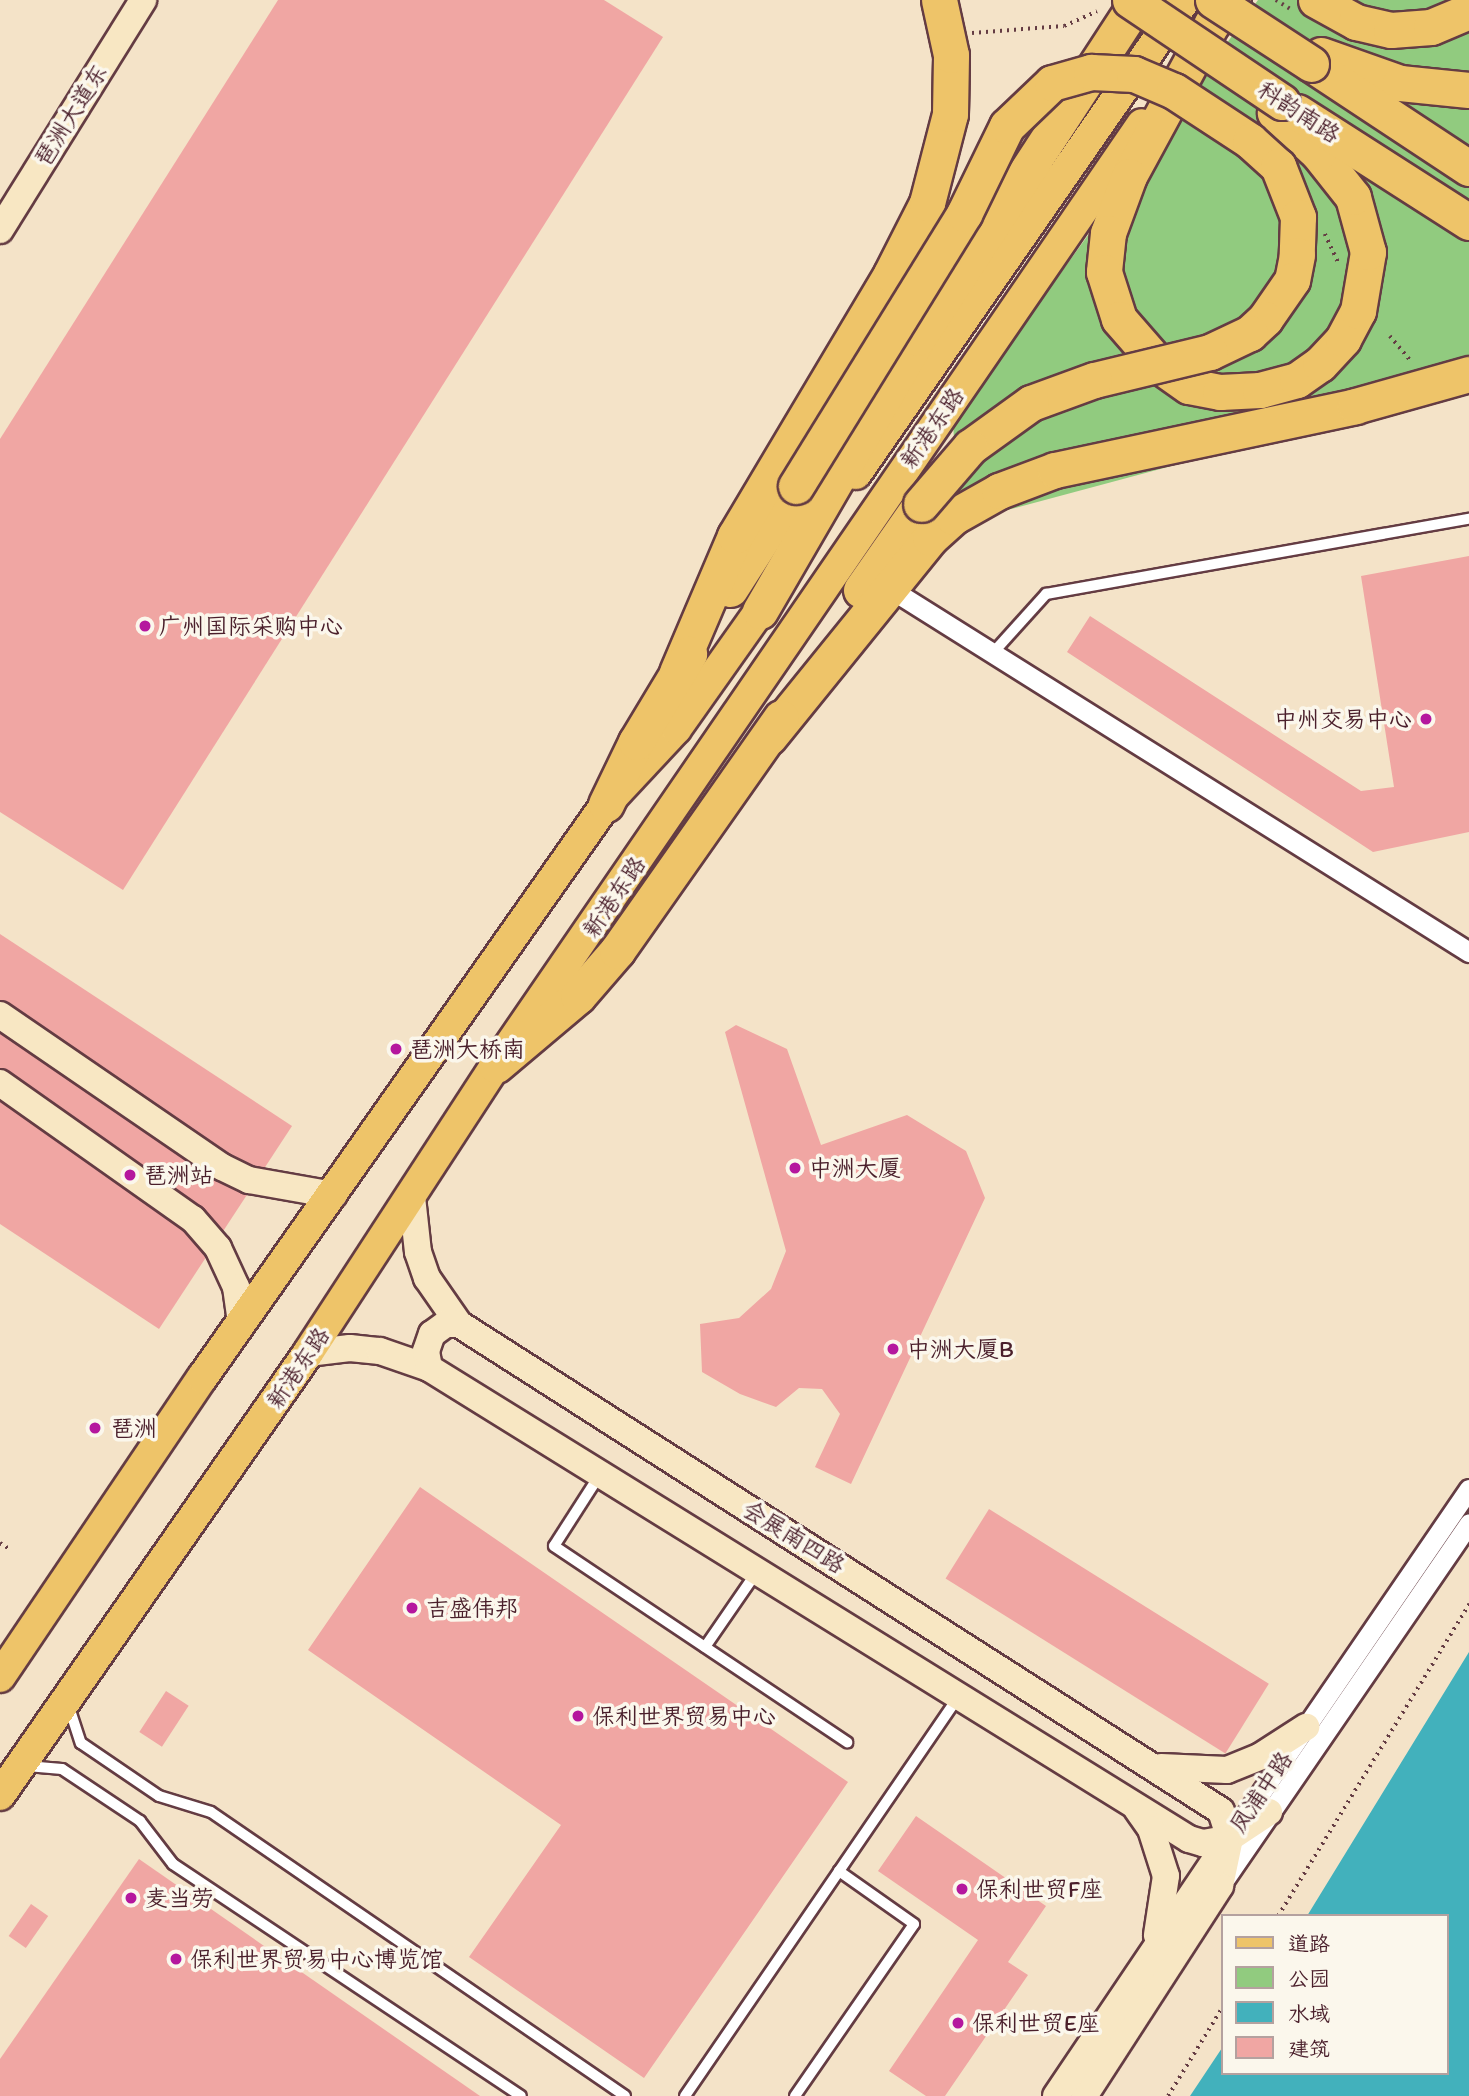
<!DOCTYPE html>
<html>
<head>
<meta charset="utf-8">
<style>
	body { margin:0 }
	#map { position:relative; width:1469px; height:2096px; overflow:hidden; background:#f4e3c8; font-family:Itim,"LXGW WenKai TC",sans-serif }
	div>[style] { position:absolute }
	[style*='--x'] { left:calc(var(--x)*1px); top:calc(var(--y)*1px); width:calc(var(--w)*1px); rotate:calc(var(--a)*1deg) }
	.green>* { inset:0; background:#91cb7f }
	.water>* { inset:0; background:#42b1bc }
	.building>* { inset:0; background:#f0a6a3; transform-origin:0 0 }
	.path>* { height:3.5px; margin-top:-1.75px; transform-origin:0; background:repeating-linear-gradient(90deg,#643c43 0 2px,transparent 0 7px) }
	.roads { filter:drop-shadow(2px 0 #643c43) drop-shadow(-2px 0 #643c43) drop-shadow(0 2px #643c43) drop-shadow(0 -2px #643c43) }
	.lane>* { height:10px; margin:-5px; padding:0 5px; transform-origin:5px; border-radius:5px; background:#fff }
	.street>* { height:19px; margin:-9.5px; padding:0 9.5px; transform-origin:9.5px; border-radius:9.5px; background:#fff }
	.secondary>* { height:26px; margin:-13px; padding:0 13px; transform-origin:13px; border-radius:13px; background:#f8e7c3 }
	.primary>* { height:30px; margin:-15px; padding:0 15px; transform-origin:15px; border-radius:15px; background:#eec469 }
	.highway>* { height:35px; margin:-17.5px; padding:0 17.5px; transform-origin:17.5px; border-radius:17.5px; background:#eec469 }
	.path-bridge>* { height:3.5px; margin-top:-1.75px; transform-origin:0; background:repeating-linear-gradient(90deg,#643c43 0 2px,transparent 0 7px) }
	.bridges { filter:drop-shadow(2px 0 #643c43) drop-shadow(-2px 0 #643c43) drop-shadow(0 2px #643c43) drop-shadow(0 -2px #643c43) }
	.highway-bridge>* { height:35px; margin:-17.5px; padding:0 17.5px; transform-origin:17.5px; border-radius:17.5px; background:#eec469 }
	.dots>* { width:19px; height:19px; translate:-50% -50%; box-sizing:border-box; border:4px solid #fbf7ec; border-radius:50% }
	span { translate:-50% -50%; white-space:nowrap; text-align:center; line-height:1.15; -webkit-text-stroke:7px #fbf7ec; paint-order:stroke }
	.street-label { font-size:23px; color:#4a1f2b }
	.poi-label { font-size:23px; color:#4a1f2b }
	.left { translate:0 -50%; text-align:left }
	.right { translate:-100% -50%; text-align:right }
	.legend { position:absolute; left:1221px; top:1914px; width:228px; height:161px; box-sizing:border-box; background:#fbf7ec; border:2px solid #b4a19f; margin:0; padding:9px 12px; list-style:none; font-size:21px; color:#4a1f2b }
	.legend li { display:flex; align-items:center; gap:14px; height:35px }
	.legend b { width:35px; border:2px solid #b4a19f }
</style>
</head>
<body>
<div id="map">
	<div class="green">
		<i style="clip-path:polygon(1258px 0,1469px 0,1469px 386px,959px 523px,953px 422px)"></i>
	</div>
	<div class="water">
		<i style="clip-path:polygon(1469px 1652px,1469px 2096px,1190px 2096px,1222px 2048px,1222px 2073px,1446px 2073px,1446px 1916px,1307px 1916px)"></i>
	</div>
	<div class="building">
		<i style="clip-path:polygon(278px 0,604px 0,663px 37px,123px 890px,0 812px,0 439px)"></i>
		<i style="clip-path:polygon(1469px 556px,1469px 832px,1373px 852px,1067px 652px,1090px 616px,1361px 791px,1394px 787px,1361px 576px)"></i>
		<i style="clip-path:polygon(0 934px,292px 1126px,159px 1329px,0 1224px)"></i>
		<i style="clip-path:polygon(736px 1025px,787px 1049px,821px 1145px,907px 1115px,966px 1151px,985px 1198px,851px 1484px,815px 1467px,840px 1414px,822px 1389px,799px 1388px,776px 1407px,740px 1394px,702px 1372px,700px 1324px,739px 1318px,771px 1289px,786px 1251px,725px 1032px)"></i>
		<i style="clip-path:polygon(420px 1487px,848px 1782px,644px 2078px,469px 1957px,561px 1825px,308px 1650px)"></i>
		<i style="left:989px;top:1509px;width:330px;height:82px;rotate:32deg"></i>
		<i style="left:166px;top:1691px;width:27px;height:49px;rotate:33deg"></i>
		<i style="clip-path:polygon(916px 1816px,1046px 1906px,1008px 1962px,1028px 1975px,945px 2096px,926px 2096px,889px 2071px,978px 1940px,878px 1871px)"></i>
		<i style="clip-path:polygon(139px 1859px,480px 2096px,0 2096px,0 2059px)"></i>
		<i style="left:31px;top:1904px;width:21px;height:39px;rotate:35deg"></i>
	</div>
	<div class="path">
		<i style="--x:972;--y:33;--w:92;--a:-4.4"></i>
		<i style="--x:1064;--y:26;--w:36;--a:-24"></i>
		<i style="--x:1325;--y:234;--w:31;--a:65"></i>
		<i style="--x:1390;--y:336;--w:34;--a:50"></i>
		<i style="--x:0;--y:1543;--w:13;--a:32"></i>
		<i style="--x:1278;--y:1916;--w:366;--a:-58.5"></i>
		<i style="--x:1168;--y:2096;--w:103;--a:-58.5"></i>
	</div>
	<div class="roads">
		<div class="lane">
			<i style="--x:992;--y:654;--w:81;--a:-48"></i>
			<i style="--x:1046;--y:594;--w:430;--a:-10.1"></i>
			<i style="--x:599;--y:1476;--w:83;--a:122.7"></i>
			<i style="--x:554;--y:1546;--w:353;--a:33.8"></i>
			<i style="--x:705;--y:1647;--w:90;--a:-55.4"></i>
			<i style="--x:69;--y:1707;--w:38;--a:72"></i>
			<i style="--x:81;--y:1743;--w:94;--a:34.2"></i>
			<i style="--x:159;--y:1796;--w:54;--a:17.1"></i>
			<i style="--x:211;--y:1812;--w:502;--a:34.45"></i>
			<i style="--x:27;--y:1766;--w:35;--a:5"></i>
			<i style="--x:62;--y:1769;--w:94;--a:33.7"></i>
			<i style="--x:140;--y:1821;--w:54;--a:52.5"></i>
			<i style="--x:173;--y:1864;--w:418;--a:33.7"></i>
			<i style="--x:685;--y:2096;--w:483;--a:-55.6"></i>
			<i style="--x:795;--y:2096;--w:209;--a:-55.3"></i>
			<i style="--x:914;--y:1924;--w:92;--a:-144.8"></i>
		</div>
		<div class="street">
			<i style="--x:889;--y:588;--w:685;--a:32.11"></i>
			<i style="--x:1236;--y:1829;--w:412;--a:-55.6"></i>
			<i style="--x:1226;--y:1877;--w:429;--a:-55.5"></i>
		</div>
		<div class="secondary">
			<i style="--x:0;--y:230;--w:271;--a:-58.1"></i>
			<i style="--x:0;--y:1015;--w:269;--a:34.4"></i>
			<i style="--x:222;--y:1167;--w:30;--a:26"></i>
			<i style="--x:249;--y:1180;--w:86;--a:10"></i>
			<i style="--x:0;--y:1083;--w:236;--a:35.2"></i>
			<i style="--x:193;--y:1219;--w:38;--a:49"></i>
			<i style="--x:218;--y:1248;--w:43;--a:65.2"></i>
			<i style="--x:236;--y:1287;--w:36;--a:82"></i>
			<i style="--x:412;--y:1197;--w:55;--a:83.8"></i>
			<i style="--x:418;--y:1252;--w:28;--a:71"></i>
			<i style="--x:427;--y:1278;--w:56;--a:55.2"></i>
			<i style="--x:459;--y:1324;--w:904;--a:32.58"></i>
			<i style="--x:1221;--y:1811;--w:28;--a:72"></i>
			<i style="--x:1230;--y:1838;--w:49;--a:101.8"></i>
			<i style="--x:1220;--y:1886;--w:250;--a:122.9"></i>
			<i style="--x:308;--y:1353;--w:42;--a:-6.8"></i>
			<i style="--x:350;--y:1348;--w:30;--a:6"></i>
			<i style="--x:380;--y:1351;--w:52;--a:19.1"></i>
			<i style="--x:429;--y:1368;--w:894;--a:31.79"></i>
			<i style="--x:1189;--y:1839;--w:15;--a:16"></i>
			<i style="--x:1203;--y:1843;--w:27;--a:-10"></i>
			<i style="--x:1230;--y:1838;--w:47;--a:-33.7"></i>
			<i style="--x:429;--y:1368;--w:17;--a:-100"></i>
			<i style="--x:426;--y:1351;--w:18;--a:-71"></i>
			<i style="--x:432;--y:1334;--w:17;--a:-36"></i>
			<i style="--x:446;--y:1324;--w:13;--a:0"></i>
			<i style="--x:1161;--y:1767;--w:66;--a:2.6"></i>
			<i style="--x:1227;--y:1770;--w:37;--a:-22"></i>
			<i style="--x:1261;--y:1756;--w:54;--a:-32.8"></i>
			<i style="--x:1137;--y:1809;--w:24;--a:55"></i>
			<i style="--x:1151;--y:1829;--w:49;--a:72.3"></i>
			<i style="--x:1166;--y:1876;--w:60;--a:98.7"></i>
			<i style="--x:1056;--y:2096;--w:303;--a:-56"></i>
		</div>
		<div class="primary">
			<i style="--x:856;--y:474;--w:577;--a:-55.24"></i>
			<i style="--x:0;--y:1677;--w:361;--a:-56"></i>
			<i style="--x:202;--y:1378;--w:702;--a:-54.86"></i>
			<i style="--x:606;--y:804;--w:103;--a:-47"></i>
			<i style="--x:676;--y:729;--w:168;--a:-54.7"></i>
			<i style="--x:0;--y:1795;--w:539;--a:-55.13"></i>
			<i style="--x:308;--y:1353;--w:344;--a:-56.9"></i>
			<i style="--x:496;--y:1065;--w:1141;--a:-55.53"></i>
		</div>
		<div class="highway">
			<i style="--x:1233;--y:0;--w:31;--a:132"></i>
			<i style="--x:1212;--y:23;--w:174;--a:118.5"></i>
			<i style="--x:1129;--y:176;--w:61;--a:110.2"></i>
			<i style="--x:1108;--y:233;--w:39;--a:96"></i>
			<i style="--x:1104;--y:272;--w:49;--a:72.3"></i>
			<i style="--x:1119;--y:319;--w:62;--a:48.9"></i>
			<i style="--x:1160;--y:366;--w:35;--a:35"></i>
			<i style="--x:1189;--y:386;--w:32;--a:11"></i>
			<i style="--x:1220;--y:392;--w:40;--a:-2.9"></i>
			<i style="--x:1260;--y:390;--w:38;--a:-15"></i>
			<i style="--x:1297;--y:380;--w:28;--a:-35"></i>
			<i style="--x:1320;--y:364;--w:34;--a:-47"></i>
			<i style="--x:1343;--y:339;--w:32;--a:-62"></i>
			<i style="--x:1358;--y:311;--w:60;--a:-80.4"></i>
			<i style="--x:1368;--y:252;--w:57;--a:-105.3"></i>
			<i style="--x:1353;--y:197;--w:56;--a:-128.5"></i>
			<i style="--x:1318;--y:153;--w:59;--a:-137.1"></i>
			<i style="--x:1321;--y:55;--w:84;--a:19.5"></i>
			<i style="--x:1400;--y:83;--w:69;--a:5.8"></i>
			<i style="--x:1311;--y:64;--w:189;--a:33.4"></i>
			<i style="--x:1297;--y:112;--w:204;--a:32.6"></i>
			<i style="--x:730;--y:589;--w:122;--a:-57.3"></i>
			<i style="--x:861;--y:590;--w:105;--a:-55.1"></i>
			<i style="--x:760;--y:611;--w:315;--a:-59.9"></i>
			<i style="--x:918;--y:338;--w:403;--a:-56.9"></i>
			<i style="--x:677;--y:672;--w:148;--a:-66.9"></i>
			<i style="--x:735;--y:536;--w:305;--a:-59.2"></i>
			<i style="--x:891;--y:274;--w:80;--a:-63.1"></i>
			<i style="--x:927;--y:203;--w:92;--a:-75.5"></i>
			<i style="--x:950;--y:114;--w:59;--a:-89"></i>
			<i style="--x:951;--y:55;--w:56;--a:-102.3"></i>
			<i style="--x:769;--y:737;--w:256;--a:-51"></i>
			<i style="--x:930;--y:538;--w:31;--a:-42"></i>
			<i style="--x:953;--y:517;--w:53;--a:-29.5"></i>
			<i style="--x:999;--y:491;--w:60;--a:-20.6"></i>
			<i style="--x:1055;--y:470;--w:307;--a:-12"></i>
			<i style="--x:1355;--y:406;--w:118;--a:-15.7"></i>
			<i style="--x:606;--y:804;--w:69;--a:-64.2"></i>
			<i style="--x:636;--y:742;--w:103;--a:-58.9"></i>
			<i style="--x:496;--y:1065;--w:107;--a:-40.1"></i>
			<i style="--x:578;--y:996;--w:60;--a:-49.1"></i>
			<i style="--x:617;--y:951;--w:285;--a:-54.9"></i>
		</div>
	</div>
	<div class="path-bridge">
		<i style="--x:1276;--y:0;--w:19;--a:32"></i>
	</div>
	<div class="bridges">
		<div class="highway-bridge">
			<i style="--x:1130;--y:0;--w:183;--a:33.9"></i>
			<i style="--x:1213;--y:0;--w:117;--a:33.1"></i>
			<i style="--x:1316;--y:0;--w:46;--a:28.8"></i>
			<i style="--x:1356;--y:22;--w:36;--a:13"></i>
			<i style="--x:1391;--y:30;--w:40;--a:-4.3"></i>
			<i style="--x:1431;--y:27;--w:41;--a:-22.8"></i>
			<i style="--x:796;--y:486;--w:320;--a:-58.3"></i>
			<i style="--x:964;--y:214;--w:98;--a:-64"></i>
			<i style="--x:1007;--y:126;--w:62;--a:-43.7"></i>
			<i style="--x:1052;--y:83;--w:41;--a:-15.8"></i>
			<i style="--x:1091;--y:72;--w:43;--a:2.7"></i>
			<i style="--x:1134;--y:74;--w:43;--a:23"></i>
			<i style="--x:1174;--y:91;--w:91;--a:33.3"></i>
			<i style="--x:1250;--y:141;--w:38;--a:42"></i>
			<i style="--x:1278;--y:166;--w:55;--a:68.6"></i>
			<i style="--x:1298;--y:217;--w:38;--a:92"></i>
			<i style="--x:1297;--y:255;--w:25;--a:101"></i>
			<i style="--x:1292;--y:280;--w:47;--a:124.7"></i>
			<i style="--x:1265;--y:319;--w:21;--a:137"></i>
			<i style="--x:1250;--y:333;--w:44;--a:154.6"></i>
			<i style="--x:1210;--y:352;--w:119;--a:166.4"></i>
			<i style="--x:1094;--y:380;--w:67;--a:159.9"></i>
			<i style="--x:1031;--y:403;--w:75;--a:144.2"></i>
			<i style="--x:970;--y:447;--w:75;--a:130.7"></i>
		</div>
	</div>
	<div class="dots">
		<i style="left:145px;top:626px;background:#b5179e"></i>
		<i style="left:1426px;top:719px;background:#b5179e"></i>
		<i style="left:396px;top:1049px;background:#b5179e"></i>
		<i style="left:795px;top:1168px;background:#b5179e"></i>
		<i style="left:130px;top:1175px;background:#b5179e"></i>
		<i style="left:893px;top:1349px;background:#b5179e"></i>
		<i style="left:95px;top:1428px;background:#b5179e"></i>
		<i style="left:412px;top:1608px;background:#b5179e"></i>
		<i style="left:578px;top:1716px;background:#b5179e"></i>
		<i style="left:962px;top:1889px;background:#b5179e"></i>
		<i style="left:131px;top:1898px;background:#b5179e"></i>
		<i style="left:176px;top:1959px;background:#b5179e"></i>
		<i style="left:958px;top:2023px;background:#b5179e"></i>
	</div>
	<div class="street-label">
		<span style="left:1299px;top:112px;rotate:33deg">科韵南路</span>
		<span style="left:71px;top:115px;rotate:-58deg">琶洲大道东</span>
		<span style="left:932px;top:428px;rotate:-55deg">新港东路</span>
		<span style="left:614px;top:897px;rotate:-56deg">新港东路</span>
		<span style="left:298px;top:1368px;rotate:-56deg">新港东路</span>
		<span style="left:794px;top:1537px;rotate:32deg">会展南四路</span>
		<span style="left:1261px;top:1792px;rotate:-56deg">凤浦中路</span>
	</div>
	<div class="poi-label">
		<span class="left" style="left:159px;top:626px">广州国际采购中心</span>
		<span class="right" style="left:1412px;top:719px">中州交易中心</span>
		<span class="left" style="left:410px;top:1049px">琶洲大桥南</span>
		<span class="left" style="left:809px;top:1168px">中洲大厦</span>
		<span class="left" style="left:144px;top:1175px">琶洲站</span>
		<span class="left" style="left:907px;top:1349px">中洲大厦B</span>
		<span class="left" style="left:111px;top:1428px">琶洲</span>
		<span class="left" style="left:426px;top:1608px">吉盛伟邦</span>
		<span class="left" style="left:592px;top:1716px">保利世界贸易中心</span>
		<span class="left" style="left:976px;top:1889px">保利世贸F座</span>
		<span class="left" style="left:145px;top:1898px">麦当劳</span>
		<span class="left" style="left:190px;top:1959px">保利世界贸易中心博览馆</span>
		<span class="left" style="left:972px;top:2023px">保利世贸E座</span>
	</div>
	<ul class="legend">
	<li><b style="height:9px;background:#eec469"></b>道路</li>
	<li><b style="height:19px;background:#91cb7f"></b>公园</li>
	<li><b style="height:19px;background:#42b1bc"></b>水域</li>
	<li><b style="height:19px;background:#f0a6a3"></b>建筑</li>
	</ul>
</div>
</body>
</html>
